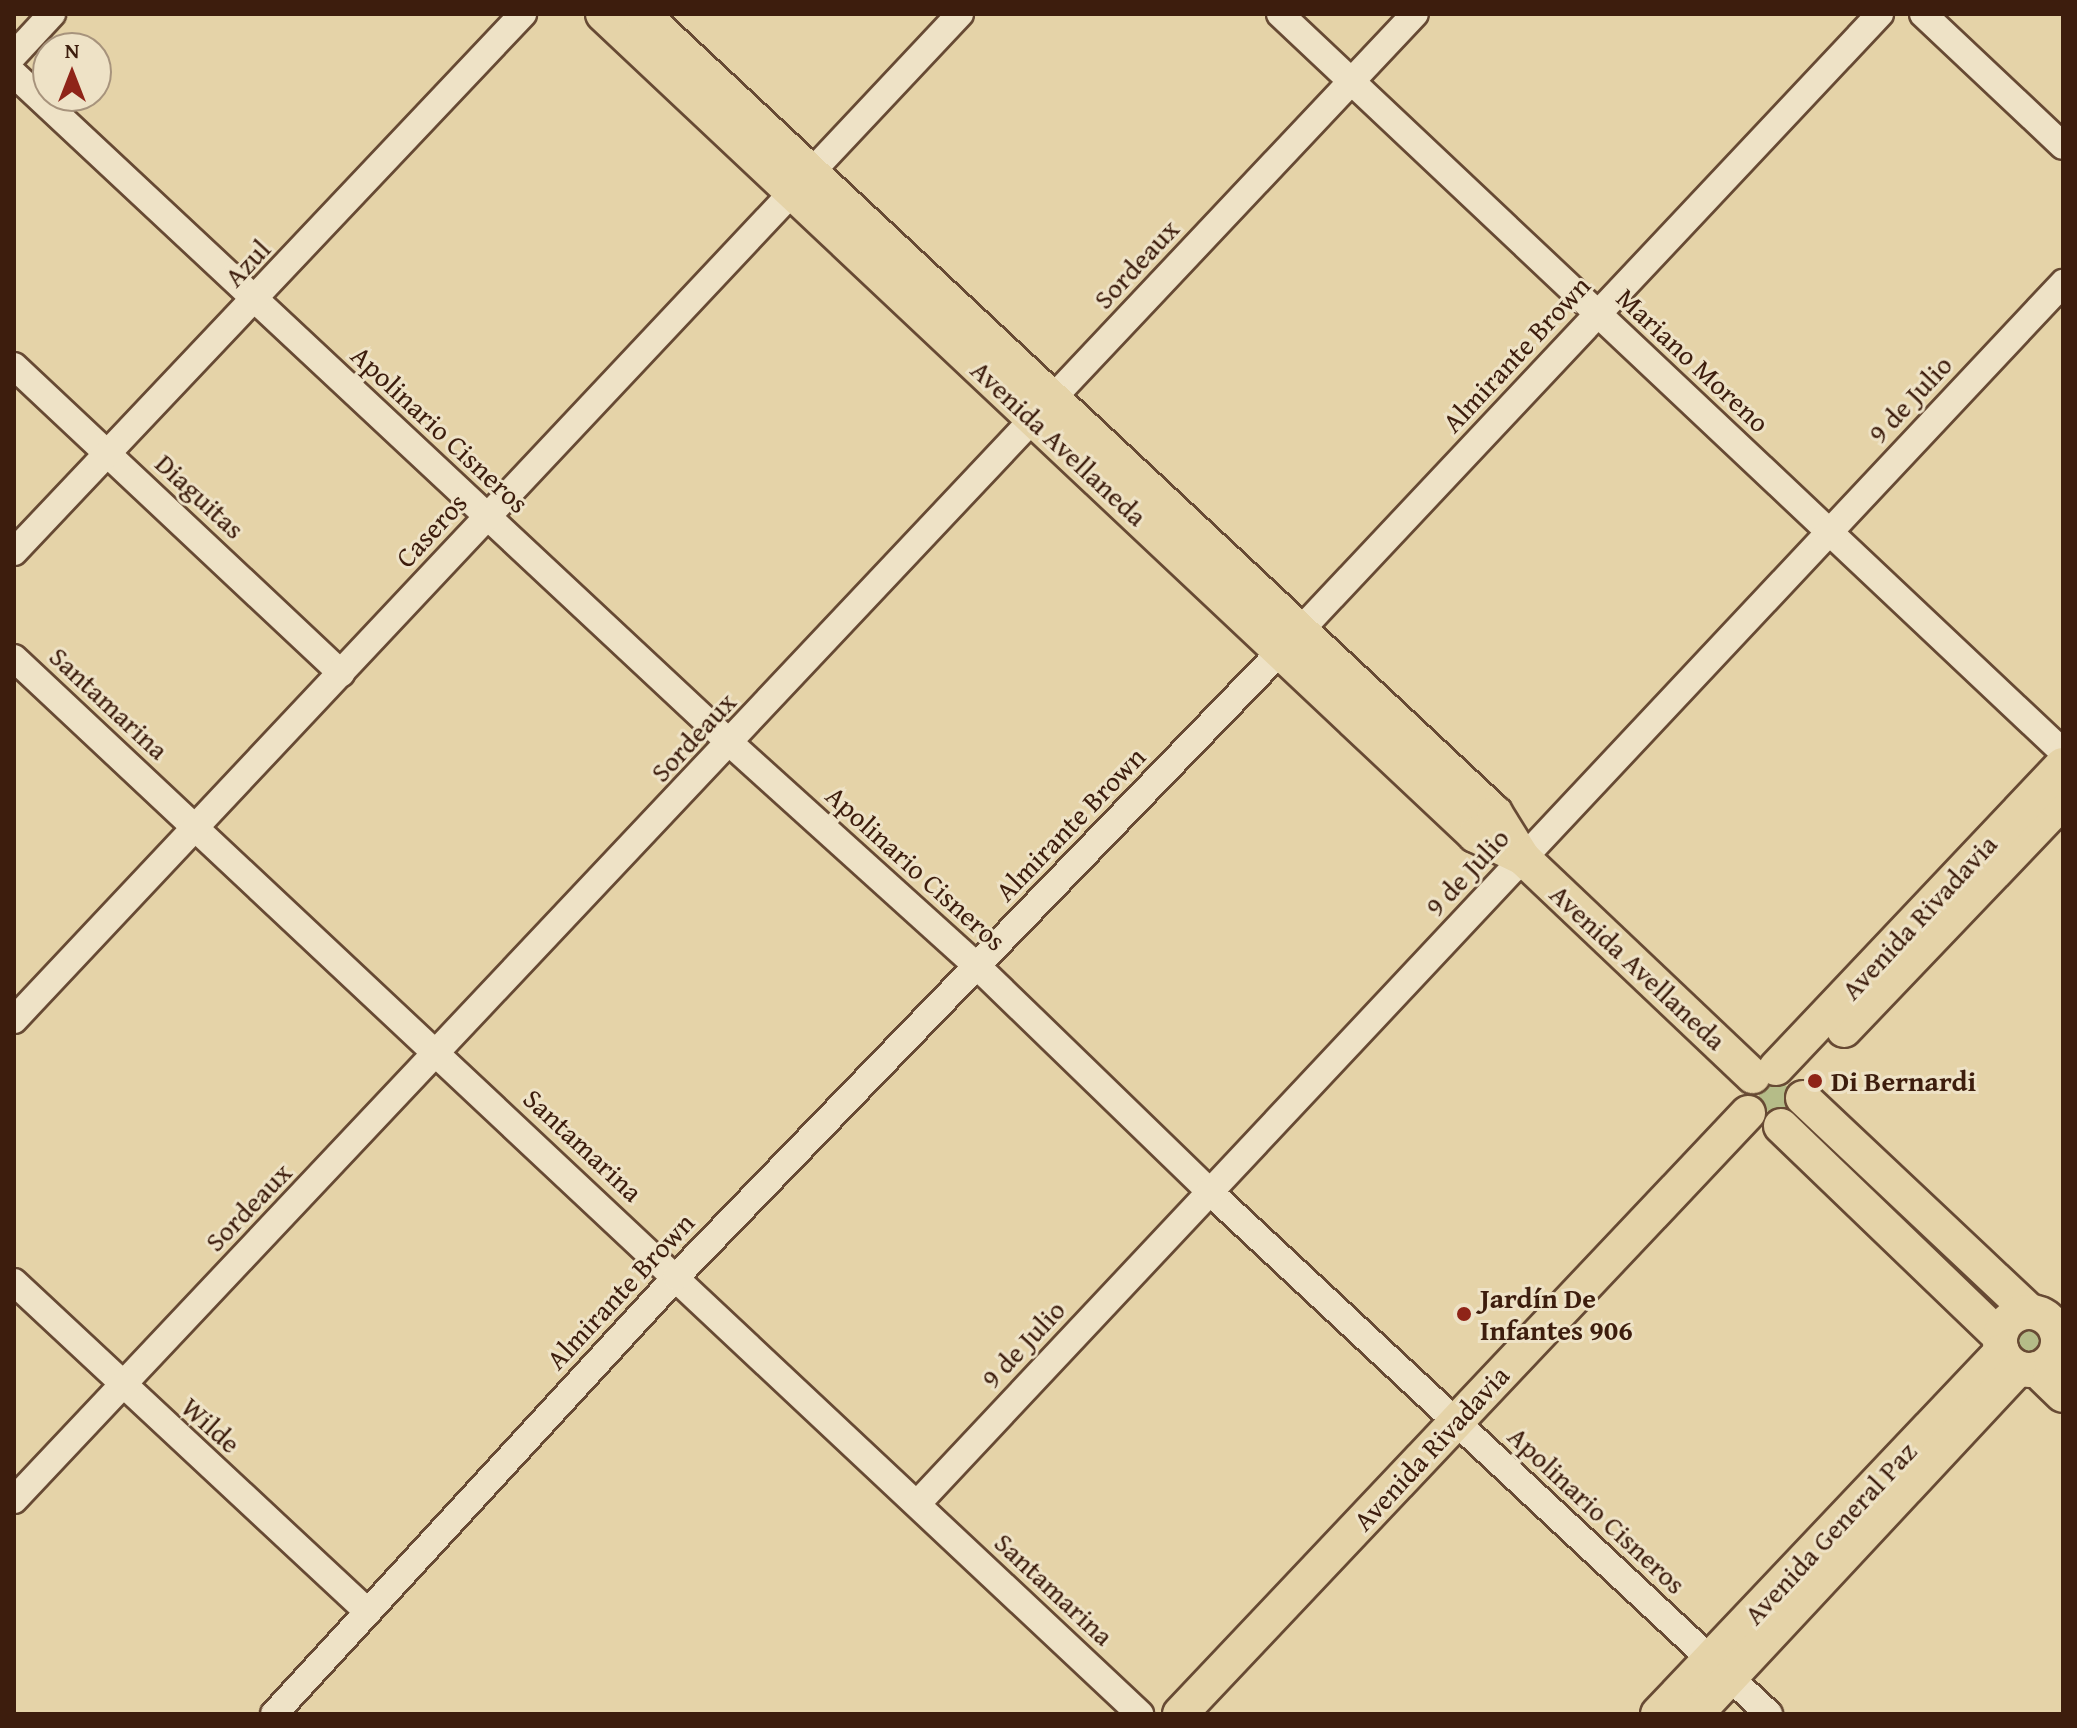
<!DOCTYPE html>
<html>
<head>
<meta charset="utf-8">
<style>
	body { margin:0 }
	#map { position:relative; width:2077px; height:1728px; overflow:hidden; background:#e5d3a8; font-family:"Gentium Book Plus",serif }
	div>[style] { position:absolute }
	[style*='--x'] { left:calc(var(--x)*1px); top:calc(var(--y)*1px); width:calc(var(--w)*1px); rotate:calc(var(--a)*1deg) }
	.green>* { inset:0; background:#b5bc88; transform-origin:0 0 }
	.round { border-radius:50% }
	.roads { filter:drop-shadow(2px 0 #674a34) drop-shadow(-2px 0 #674a34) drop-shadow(0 2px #674a34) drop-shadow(0 -2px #674a34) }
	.minor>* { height:26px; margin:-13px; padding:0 13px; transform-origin:13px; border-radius:13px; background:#eee2c6 }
	.major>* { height:34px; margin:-17px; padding:0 17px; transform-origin:17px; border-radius:17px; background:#e5d3a8 }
	.major>.ring { margin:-17px; padding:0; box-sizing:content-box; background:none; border:34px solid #e5d3a8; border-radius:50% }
	.dots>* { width:22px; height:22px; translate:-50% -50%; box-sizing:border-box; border:4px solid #eee2c6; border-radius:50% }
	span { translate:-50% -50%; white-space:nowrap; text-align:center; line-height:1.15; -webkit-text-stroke:6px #eee2c6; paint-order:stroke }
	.street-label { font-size:28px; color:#3d1d0d }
	.poi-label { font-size:28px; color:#3d1d0d; font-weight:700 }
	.left { translate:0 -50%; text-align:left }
	.frame { position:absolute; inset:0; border:16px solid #3d1d0d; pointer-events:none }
	.north { position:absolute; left:32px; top:32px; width:80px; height:80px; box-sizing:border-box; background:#eee2c6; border:2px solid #a7937c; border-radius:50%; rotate:0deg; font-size:22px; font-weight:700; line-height:32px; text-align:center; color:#3d1d0d }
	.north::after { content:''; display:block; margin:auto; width:28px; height:36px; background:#8f2418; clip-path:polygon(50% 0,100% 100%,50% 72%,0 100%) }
</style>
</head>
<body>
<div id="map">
	<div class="green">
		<i class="round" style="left:1759px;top:1081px;width:32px;height:32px"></i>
		<i style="left:1809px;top:1120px;width:271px;height:11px;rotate:43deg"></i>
		<i class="round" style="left:2016px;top:1326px;width:30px;height:30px"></i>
	</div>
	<div class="roads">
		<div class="minor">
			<i style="--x:1280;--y:14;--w:1076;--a:43.31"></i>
			<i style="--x:1923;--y:14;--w:192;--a:43.3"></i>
			<i style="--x:14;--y:55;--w:56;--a:-47.2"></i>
			<i style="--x:14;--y:74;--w:980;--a:43.06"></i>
			<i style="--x:730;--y:743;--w:334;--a:42.1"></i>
			<i style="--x:978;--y:967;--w:323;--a:44.1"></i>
			<i style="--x:1210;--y:1192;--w:765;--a:43.04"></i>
			<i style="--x:14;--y:366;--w:449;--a:43.2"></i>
			<i style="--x:14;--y:552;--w:741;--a:-46.59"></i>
			<i style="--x:14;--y:658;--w:1544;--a:43.16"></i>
			<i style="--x:14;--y:1020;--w:1381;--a:-46.76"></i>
			<i style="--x:14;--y:1282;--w:484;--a:43"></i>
			<i style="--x:14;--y:1500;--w:2042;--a:-46.69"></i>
			<i style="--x:917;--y:1504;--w:1675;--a:-46.81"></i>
			<i style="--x:274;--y:1714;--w:594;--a:-47.39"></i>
			<i style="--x:676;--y:1277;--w:869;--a:-45.98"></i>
			<i style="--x:1280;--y:652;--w:876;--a:-46.76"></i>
		</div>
		<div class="major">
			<i style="--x:603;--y:14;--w:1198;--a:43.27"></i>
			<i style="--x:1475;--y:835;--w:53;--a:25.6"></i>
			<i style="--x:642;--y:14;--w:1169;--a:43.13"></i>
			<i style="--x:1495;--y:813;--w:53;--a:58.1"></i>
			<i style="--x:1523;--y:858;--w:317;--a:43.5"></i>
			<i style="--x:1844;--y:1030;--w:317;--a:-46.3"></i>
			<i style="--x:1776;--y:1068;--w:417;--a:-46.6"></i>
			<i style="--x:1803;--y:1098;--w:312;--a:43.3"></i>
			<i style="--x:1781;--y:1126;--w:304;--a:43.9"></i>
			<i class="ring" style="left:2000px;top:1312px;width:24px;height:24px"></i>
			<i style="--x:2036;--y:1369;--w:37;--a:44"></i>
			<i style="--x:1180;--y:1714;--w:827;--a:-46.62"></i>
			<i style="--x:1658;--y:1714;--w:500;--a:-46.54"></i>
			<i style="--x:1696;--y:1714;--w:473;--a:-47"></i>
		</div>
	</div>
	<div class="dots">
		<i style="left:1815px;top:1081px;background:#8f2418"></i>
		<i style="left:1464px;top:1314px;background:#8f2418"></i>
	</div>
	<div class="street-label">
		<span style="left:247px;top:263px;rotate:-47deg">Azul</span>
		<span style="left:1136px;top:264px;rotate:-47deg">Sordeaux</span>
		<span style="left:1516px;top:354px;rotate:-47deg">Almirante Brown</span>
		<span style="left:1693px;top:360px;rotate:43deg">Mariano Moreno</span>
		<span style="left:1910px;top:399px;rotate:-47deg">9 de Julio</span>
		<span style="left:440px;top:429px;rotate:43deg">Apolinario Cisneros</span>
		<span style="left:1059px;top:443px;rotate:43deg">Avenida Avellaneda</span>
		<span style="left:200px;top:496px;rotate:43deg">Diaguitas</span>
		<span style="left:431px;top:530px;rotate:-47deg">Caseros</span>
		<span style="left:109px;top:703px;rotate:43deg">Santamarina</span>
		<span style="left:693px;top:737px;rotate:-47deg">Sordeaux</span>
		<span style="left:1070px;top:824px;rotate:-46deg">Almirante Brown</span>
		<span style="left:916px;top:868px;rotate:42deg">Apolinario Cisneros</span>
		<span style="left:1467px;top:872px;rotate:-47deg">9 de Julio</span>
		<span style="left:1919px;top:917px;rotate:-47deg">Avenida Rivadavia</span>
		<span style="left:1638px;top:967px;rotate:43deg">Avenida Avellaneda</span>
		<span style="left:583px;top:1145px;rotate:43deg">Santamarina</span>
		<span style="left:248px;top:1207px;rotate:-46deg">Sordeaux</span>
		<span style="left:620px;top:1291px;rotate:-47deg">Almirante Brown</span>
		<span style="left:1023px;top:1344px;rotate:-47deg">9 de Julio</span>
		<span style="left:211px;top:1425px;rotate:42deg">Wilde</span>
		<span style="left:1431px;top:1448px;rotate:-47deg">Avenida Rivadavia</span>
		<span style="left:1597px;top:1510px;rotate:43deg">Apolinario Cisneros</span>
		<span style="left:1830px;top:1533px;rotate:-47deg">Avenida General Paz</span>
		<span style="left:1054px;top:1589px;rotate:43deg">Santamarina</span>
	</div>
	<div class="poi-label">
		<span class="left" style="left:1831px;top:1081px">Di Bernardi</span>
		<span class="left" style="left:1480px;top:1314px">Jardín De<br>Infantes 906</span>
	</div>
	<div class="frame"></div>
	<div class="north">N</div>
</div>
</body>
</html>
